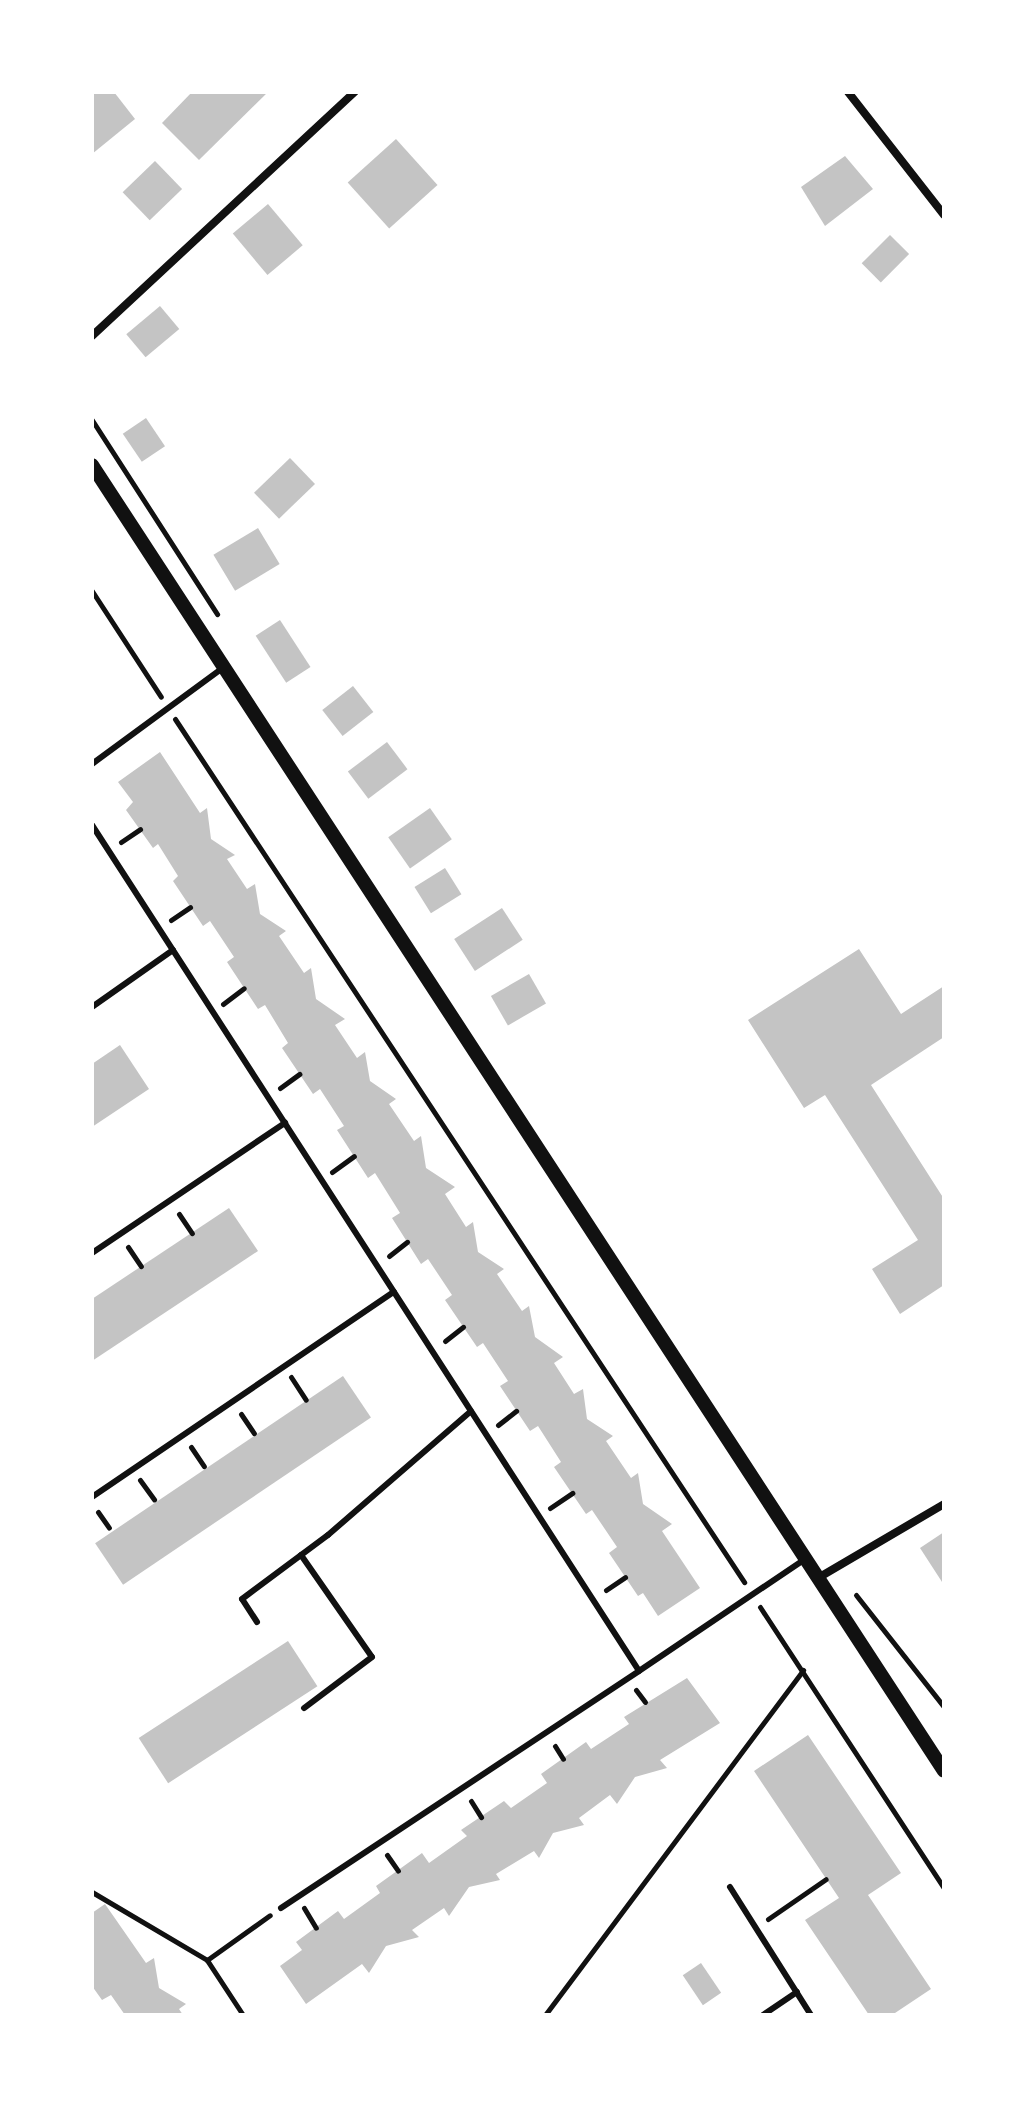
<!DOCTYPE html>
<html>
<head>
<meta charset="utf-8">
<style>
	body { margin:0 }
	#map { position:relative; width:1036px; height:2107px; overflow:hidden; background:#fff; font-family:Helvetica,sans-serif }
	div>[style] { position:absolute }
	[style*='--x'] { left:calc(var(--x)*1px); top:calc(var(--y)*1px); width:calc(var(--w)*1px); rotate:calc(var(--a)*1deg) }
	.building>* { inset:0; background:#c4c4c4; transform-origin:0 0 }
	.path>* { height:5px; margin:-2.5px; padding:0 2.5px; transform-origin:2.5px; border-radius:2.5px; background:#111 }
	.service>* { height:6px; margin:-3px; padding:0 3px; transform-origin:3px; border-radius:3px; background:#111 }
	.minor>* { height:8px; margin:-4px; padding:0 4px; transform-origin:4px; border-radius:4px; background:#111 }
	.tertiary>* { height:14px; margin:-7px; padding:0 7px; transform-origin:7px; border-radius:7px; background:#111 }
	span { translate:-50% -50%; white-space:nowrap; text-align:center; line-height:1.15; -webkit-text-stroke:7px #fff; paint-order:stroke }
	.frame { position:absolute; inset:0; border:94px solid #fff; pointer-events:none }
</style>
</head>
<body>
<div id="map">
	<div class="building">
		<i style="clip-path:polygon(92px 92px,114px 92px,135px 119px,92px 154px)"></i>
		<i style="clip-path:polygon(192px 92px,268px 92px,199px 160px,162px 123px)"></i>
		<i style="left:396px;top:139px;width:62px;height:65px;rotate:48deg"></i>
		<i style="clip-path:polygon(845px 156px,873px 189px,825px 226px,801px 187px)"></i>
		<i style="left:155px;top:161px;width:39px;height:45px;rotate:46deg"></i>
		<i style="left:268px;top:204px;width:54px;height:46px;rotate:50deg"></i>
		<i style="left:890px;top:235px;width:27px;height:40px;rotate:45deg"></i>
		<i style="left:160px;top:306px;width:30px;height:44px;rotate:50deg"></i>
		<i style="left:146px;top:418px;width:34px;height:28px;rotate:56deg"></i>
		<i style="left:290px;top:458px;width:36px;height:50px;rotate:46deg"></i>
		<i style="left:258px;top:528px;width:42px;height:52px;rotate:59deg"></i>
		<i style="left:280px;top:620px;width:56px;height:29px;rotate:57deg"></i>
		<i style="left:353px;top:686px;width:33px;height:39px;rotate:52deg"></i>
		<i style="left:387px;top:742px;width:34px;height:49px;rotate:53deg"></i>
		<i style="clip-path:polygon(160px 752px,200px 813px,207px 808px,211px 839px,235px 855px,227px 859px,247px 889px,255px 884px,260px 914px,286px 931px,279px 936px,304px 973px,311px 968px,316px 999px,345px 1019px,335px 1025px,357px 1058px,365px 1052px,370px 1081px,396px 1099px,389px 1104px,414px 1141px,421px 1136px,426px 1168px,455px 1187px,445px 1194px,466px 1227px,473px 1222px,478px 1252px,504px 1269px,497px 1274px,522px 1311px,529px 1306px,535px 1337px,563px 1357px,554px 1363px,574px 1394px,583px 1389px,587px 1419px,613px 1436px,606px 1441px,631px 1478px,638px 1473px,643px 1504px,672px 1524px,662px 1531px,700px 1588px,658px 1616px,643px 1593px,638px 1596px,609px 1553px,617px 1547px,592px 1510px,586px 1514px,554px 1467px,561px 1462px,538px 1426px,530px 1431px,500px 1386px,508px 1381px,483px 1343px,477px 1347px,445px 1300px,452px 1295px,428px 1259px,421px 1264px,392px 1218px,400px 1213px,375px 1173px,368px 1178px,337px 1130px,344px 1126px,320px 1089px,313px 1094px,282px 1048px,288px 1043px,265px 1005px,258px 1009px,227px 962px,234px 957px,210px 921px,203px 926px,173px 881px,178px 876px,158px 844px,153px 848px,126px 810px,133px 802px,118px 782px)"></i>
		<i style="left:430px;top:808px;width:38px;height:51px;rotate:55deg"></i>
		<i style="left:445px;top:868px;width:31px;height:36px;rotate:58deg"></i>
		<i style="left:502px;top:908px;width:38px;height:57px;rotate:57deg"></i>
		<i style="clip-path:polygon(859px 949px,901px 1014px,944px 986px,944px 1037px,871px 1085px,944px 1199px,944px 1285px,900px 1314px,872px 1269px,918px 1240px,825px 1095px,804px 1108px,748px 1020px)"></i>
		<i style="left:529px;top:974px;width:34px;height:44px;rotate:60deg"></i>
		<i style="clip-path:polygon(120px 1045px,149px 1089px,92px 1127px,92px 1064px)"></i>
		<i style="clip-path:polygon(229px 1208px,258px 1251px,92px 1361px,92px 1299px)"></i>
		<i style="left:343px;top:1376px;width:50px;height:299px;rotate:56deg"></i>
		<i style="clip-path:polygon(944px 1532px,944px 1585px,920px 1548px)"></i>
		<i style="left:288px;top:1641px;width:54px;height:178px;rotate:57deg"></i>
		<i style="clip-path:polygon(687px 1678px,720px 1723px,660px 1760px,667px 1768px,635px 1777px,617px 1804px,610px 1795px,579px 1818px,584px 1825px,553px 1833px,539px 1858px,534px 1851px,496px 1874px,500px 1880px,469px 1887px,449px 1916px,444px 1908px,412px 1930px,419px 1937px,386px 1946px,369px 1973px,362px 1964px,306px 2004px,280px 1966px,302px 1950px,296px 1942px,338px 1911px,344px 1919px,380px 1893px,376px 1886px,422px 1853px,429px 1863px,467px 1836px,461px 1830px,504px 1801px,511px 1808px,547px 1783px,541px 1774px,586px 1742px,591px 1749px,629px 1724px,624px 1717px)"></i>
		<i style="clip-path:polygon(808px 1735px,901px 1873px,868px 1895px,931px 1989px,892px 2015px,869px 2015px,805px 1920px,839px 1898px,754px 1771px)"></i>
		<i style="clip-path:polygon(105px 1904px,146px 1963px,154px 1958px,159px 1988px,186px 2004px,179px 2009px,183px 2015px,125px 2015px,111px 1995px,102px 2000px,92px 1986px,92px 1913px)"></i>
		<i style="left:701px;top:1963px;width:36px;height:22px;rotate:56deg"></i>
	</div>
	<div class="path">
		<i style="--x:92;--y:420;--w:231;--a:57.2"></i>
		<i style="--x:92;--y:591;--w:126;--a:56.9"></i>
		<i style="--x:175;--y:719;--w:1034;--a:56.6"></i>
		<i style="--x:121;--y:842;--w:23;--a:-34"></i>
		<i style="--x:171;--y:920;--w:23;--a:-34"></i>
		<i style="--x:223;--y:1004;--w:26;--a:-37"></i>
		<i style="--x:280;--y:1088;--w:24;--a:-36"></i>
		<i style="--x:332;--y:1172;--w:27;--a:-36"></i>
		<i style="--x:179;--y:1214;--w:23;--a:56"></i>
		<i style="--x:128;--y:1247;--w:23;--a:56"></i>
		<i style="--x:389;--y:1256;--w:23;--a:-38"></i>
		<i style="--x:445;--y:1341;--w:23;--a:-38"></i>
		<i style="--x:291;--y:1377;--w:27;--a:57"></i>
		<i style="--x:241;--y:1414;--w:23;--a:56"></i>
		<i style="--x:498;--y:1425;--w:23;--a:-38"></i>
		<i style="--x:191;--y:1447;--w:23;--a:56"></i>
		<i style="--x:140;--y:1480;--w:24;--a:54"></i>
		<i style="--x:550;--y:1508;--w:27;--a:-34"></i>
		<i style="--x:98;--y:1512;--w:19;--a:55"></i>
		<i style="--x:606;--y:1590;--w:23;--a:-34"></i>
		<i style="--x:856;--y:1595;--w:142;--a:51.8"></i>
		<i style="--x:760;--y:1607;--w:336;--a:56.8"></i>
		<i style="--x:636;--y:1690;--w:15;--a:53"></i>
		<i style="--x:555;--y:1746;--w:15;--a:58"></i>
		<i style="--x:471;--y:1801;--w:19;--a:58"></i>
		<i style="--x:387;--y:1855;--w:19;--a:55"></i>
		<i style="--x:92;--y:1892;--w:134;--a:30.6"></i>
		<i style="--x:304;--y:1908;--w:23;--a:59"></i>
		<i style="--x:768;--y:1919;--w:70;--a:-34.6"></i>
		<i style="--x:243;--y:2015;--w:66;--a:-123.2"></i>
		<i style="--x:207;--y:1960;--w:77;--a:-35.5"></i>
		<i style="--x:545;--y:2015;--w:431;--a:-53.2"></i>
	</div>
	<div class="service">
		<i style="--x:92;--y:764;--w:164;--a:-36.3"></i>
		<i style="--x:92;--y:825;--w:1007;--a:57.11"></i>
		<i style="--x:639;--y:1671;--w:200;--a:-34"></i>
		<i style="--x:92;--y:1007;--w:99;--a:-35.1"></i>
		<i style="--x:92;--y:1253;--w:233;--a:-34"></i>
		<i style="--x:92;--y:1497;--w:365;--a:-34.2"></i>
		<i style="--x:301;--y:1555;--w:124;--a:55.2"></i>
		<i style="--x:372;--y:1657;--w:85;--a:143.1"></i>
		<i style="--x:257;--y:1622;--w:27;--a:-123"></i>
		<i style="--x:242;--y:1599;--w:107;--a:-36.7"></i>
		<i style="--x:328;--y:1535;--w:189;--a:-40.9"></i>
		<i style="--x:730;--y:1887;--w:151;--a:57.7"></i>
		<i style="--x:281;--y:1908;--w:429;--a:-33.5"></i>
		<i style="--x:763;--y:2015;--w:41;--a:-34.1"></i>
	</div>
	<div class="minor">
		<i style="--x:848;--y:92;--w:156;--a:52"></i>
		<i style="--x:92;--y:336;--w:359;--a:-42.9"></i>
		<i style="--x:818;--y:1578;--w:146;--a:-30.4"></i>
	</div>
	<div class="tertiary">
		<i style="--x:92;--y:465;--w:1559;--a:56.88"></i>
	</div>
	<div class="frame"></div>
</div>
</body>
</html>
